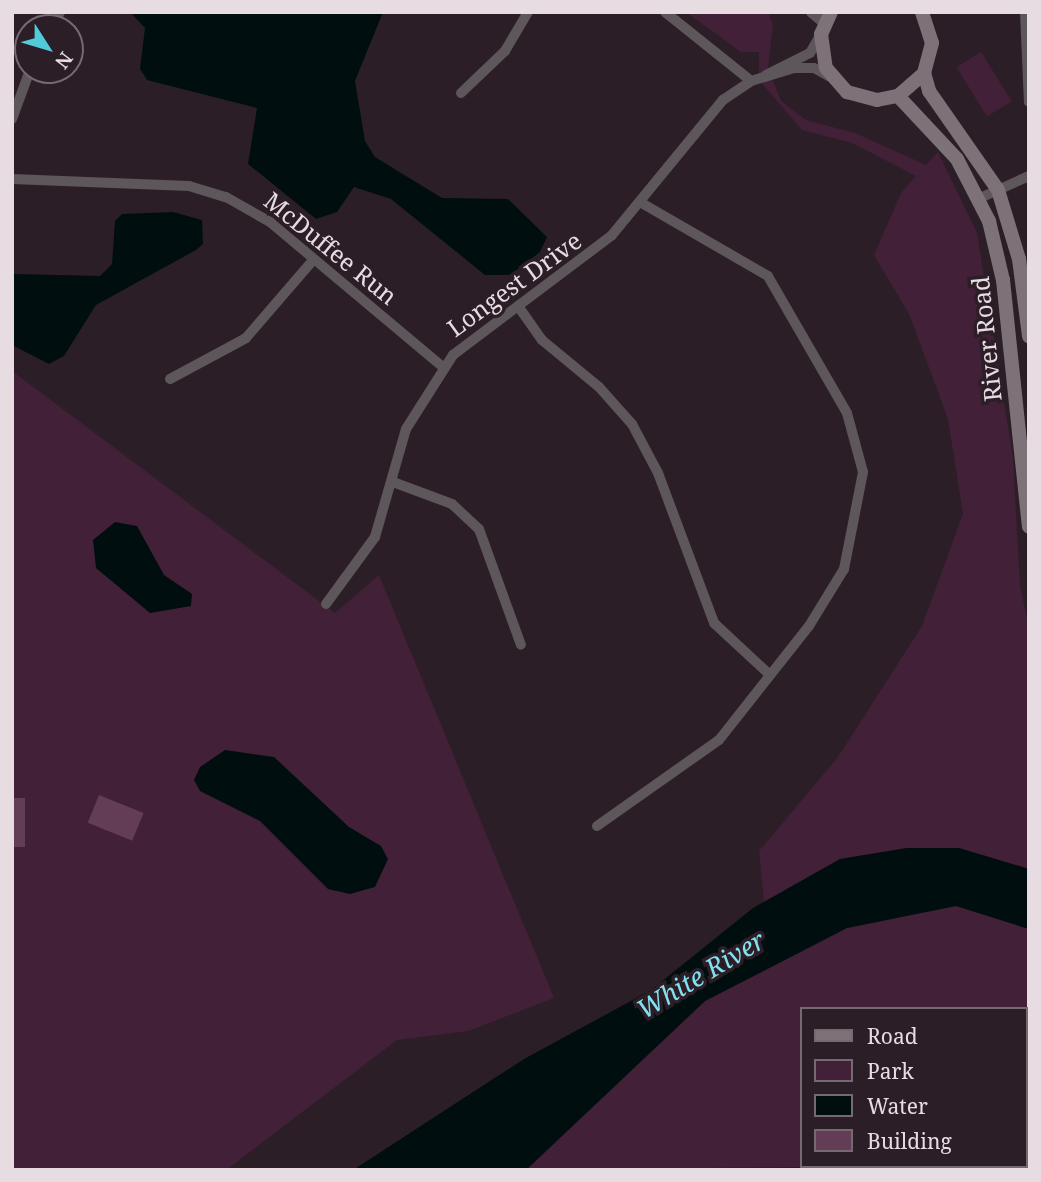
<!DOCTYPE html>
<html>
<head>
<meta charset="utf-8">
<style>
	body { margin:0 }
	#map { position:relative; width:1041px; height:1182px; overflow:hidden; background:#2c1e27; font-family:"Noto Serif",serif }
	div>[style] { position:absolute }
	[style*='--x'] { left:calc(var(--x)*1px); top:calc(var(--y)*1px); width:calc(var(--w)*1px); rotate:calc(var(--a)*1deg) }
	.green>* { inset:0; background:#422037; transform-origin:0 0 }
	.water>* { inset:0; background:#000e10 }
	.building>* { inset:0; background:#623d55; transform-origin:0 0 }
	.minor>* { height:10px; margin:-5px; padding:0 5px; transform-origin:5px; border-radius:5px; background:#5d565a }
	.tertiary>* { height:12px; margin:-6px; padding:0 6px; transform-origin:6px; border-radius:6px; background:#5d565a }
	.secondary>* { height:14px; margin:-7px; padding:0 7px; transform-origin:7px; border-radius:7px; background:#7e7279 }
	span { translate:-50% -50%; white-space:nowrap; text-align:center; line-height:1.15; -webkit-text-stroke:7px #2c1e27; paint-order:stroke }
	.street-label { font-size:24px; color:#e6dce2 }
	.water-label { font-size:26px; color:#81e1ee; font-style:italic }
	.frame { position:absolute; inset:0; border:14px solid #e6dce2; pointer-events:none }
	.legend { position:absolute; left:800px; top:1007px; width:228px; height:161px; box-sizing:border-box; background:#2c1e27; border:2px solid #766a72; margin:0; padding:9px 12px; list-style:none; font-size:21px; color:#e6dce2 }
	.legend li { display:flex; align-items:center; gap:14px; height:35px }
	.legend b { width:35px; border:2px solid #766a72 }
	.north { position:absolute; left:14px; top:14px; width:70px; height:70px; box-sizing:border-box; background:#2c1e27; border:2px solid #766a72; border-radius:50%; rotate:127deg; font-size:19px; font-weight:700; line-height:28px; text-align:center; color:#e6dce2 }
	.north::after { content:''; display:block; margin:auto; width:24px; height:32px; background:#52cbd9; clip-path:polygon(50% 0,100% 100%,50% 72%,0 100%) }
</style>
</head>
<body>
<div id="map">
	<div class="green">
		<i style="clip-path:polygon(686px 12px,768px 12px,773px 24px,768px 68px,781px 101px,806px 120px,855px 133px,926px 165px,938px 152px,977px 233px,1013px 458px,1020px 585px,1029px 629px,1029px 869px,959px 848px,907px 848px,840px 859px,764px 902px,759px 851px,838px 757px,922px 626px,963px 514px,948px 419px,909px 314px,874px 255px,901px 193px,916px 176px,852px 143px,802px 130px,759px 80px,759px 52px,741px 52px)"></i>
		<i style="left:981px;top:52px;width:58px;height:29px;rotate:58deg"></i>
		<i style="clip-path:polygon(12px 371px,335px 613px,379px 575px,554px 998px,468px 1031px,397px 1040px,226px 1170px,12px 1170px)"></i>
		<i style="clip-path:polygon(956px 906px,1029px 929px,1029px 1170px,898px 1166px,1025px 1166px,1025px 1009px,801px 1009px,801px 1166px,886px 1166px,526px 1170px,705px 1001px,847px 928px)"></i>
	</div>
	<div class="water">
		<i style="clip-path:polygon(130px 12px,383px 12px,355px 81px,365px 141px,375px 157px,442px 198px,508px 199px,547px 237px,540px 252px,510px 275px,485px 275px,391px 199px,354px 187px,337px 212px,316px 219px,248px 164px,257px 108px,147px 80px,140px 69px,145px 28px)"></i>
		<i style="clip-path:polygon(173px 212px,202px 220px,203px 244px,196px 250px,96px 305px,64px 356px,49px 364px,12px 345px,12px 274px,100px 276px,112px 264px,115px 221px,122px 214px)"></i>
		<i style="clip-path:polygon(115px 522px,137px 526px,164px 575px,192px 594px,191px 606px,150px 613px,96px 568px,93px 540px)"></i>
		<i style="clip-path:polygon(225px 750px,274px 757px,349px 827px,381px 846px,388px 859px,375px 887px,350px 894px,328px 889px,260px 821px,200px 791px,194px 780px,200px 767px)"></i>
		<i style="clip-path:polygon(907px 848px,959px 848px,1029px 869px,1029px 929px,956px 906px,847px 928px,705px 1001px,526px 1170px,353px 1170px,524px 1059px,651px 990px,753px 908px,840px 859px)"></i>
	</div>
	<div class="building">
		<i style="left:99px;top:795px;width:48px;height:30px;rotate:22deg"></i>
		<i style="left:12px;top:798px;width:13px;height:49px"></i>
	</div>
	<div class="minor">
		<i style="--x:665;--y:12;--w:110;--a:38.7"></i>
		<i style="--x:1025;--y:12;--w:90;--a:87.5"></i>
		<i style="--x:52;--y:28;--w:18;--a:-63"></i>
		<i style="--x:766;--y:75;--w:49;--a:-26.6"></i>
		<i style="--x:810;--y:53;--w:22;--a:-60"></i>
		<i style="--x:461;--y:93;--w:61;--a:-43.7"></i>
		<i style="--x:505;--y:51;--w:45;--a:-59.5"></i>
		<i style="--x:12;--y:119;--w:52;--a:-69.8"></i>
		<i style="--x:12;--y:179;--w:177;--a:2.3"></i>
		<i style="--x:189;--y:186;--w:39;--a:17"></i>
		<i style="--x:226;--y:197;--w:51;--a:29.6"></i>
		<i style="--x:270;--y:222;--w:226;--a:40"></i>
		<i style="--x:980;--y:198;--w:54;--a:-24.2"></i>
		<i style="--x:518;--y:306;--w:42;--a:54.8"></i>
		<i style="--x:542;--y:340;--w:74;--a:39.5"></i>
		<i style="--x:599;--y:387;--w:50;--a:48.3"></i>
		<i style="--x:632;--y:424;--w:55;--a:62"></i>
		<i style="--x:658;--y:473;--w:160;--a:69.5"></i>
		<i style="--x:714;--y:623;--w:76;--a:42.9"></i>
		<i style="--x:170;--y:379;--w:86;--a:-28.3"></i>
		<i style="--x:246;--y:338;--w:103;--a:-49.3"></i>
		<i style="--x:393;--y:482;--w:63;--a:20.4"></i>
		<i style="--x:452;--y:504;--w:37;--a:43"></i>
		<i style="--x:479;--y:529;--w:123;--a:70.1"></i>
		<i style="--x:326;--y:604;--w:83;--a:-53.8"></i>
		<i style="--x:375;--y:537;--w:112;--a:-74"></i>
		<i style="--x:406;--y:429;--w:88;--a:-57.6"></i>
		<i style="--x:453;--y:355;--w:199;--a:-37"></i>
		<i style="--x:612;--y:235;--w:175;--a:-50.6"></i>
		<i style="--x:723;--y:100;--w:34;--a:-34"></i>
		<i style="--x:751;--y:81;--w:45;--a:-16.8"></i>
		<i style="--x:794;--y:68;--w:20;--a:0"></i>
		<i style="--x:814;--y:68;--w:18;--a:29"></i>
		<i style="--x:597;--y:826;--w:149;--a:-35.2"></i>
		<i style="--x:719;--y:740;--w:145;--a:-51.7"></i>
		<i style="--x:809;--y:626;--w:67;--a:-58.4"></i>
		<i style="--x:844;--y:569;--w:99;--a:-78.9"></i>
		<i style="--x:863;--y:472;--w:61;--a:-105.2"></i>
		<i style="--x:847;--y:413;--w:158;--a:-120"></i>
		<i style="--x:768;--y:276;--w:148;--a:-150"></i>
	</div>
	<div class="tertiary">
		<i style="--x:812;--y:12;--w:17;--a:40"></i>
	</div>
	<div class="secondary">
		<i style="--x:831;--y:12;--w:24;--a:114"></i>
		<i style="--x:821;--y:34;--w:34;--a:82"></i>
		<i style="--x:826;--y:68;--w:32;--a:49"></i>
		<i style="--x:847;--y:92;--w:31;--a:15"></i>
		<i style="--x:877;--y:100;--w:21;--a:-11"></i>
		<i style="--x:898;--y:96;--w:35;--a:-41"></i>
		<i style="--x:924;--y:73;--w:31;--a:-75"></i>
		<i style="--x:932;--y:43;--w:33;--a:-108"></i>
		<i style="--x:924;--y:73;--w:19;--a:74"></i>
		<i style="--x:929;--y:91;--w:121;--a:55.1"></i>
		<i style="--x:998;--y:190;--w:72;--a:73.1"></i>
		<i style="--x:1019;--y:259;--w:78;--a:82.6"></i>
		<i style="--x:898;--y:96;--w:86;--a:46.9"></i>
		<i style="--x:957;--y:159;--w:70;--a:62.7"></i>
		<i style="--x:989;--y:221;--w:61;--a:76.7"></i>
		<i style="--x:1003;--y:280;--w:248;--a:84"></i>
	</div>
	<div class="street-label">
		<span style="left:331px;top:248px;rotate:39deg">McDuffee Run</span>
		<span style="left:514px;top:284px;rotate:-36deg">Longest Drive</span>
		<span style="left:986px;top:339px;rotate:-96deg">River Road</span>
	</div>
	<div class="water-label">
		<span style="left:701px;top:975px;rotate:-31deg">White River</span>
	</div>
	<div class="frame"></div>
	<ul class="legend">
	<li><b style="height:9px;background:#7e7279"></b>Road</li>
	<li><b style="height:19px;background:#422037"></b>Park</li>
	<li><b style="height:19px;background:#000e10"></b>Water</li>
	<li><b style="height:19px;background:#623d55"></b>Building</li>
	</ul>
	<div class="north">N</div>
</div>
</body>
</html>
